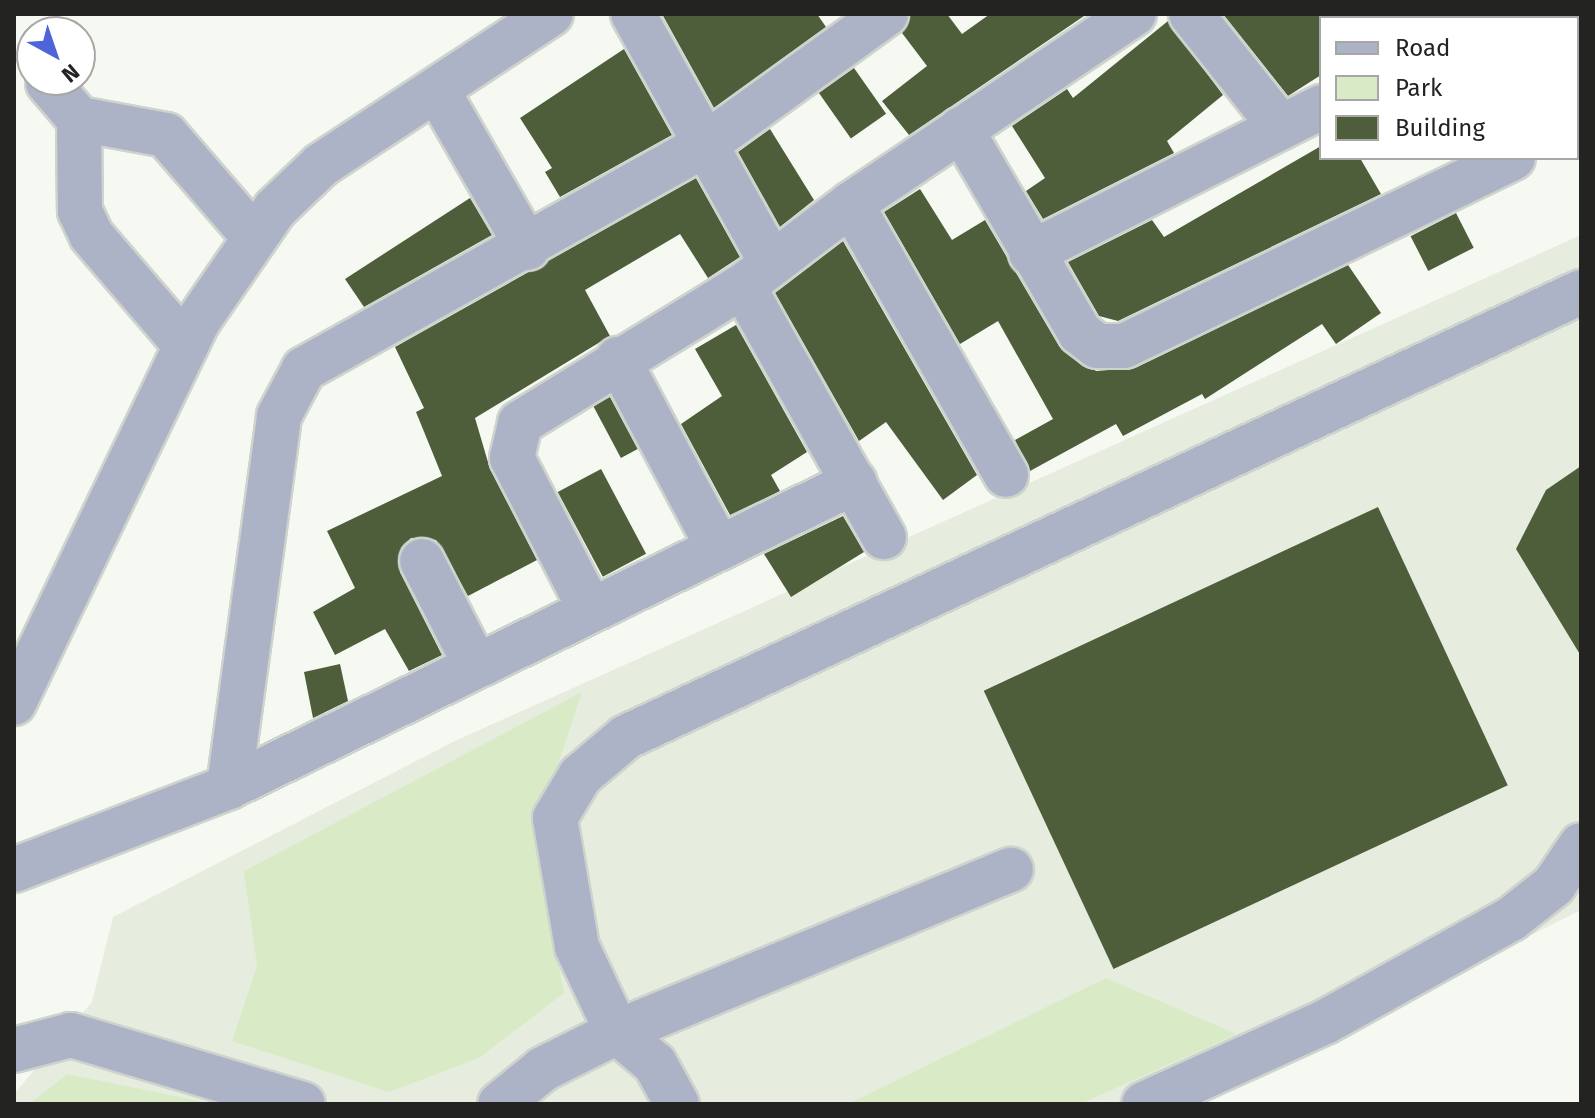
<!DOCTYPE html>
<html>
<head>
<meta charset="utf-8">
<style>
	body { margin:0 }
	#map { position:relative; width:1595px; height:1118px; overflow:hidden; background:#f5f9f2; font-family:"Fira Sans",sans-serif }
	div>[style] { position:absolute }
	[style*='--x'] { left:calc(var(--x)*1px); top:calc(var(--y)*1px); width:calc(var(--w)*1px); rotate:calc(var(--a)*1deg) }
	.built>* { inset:0; background:#e6eddf }
	.green>* { inset:0; background:#d9ebc6 }
	.building>* { inset:0; background:#4e5e3a; transform-origin:0 0 }
	.roads { filter:drop-shadow(2px 0 #cfd3cd) drop-shadow(-2px 0 #cfd3cd) drop-shadow(0 2px #cfd3cd) drop-shadow(0 -2px #cfd3cd) }
	.minor>* { height:44px; margin:-22px; padding:0 22px; transform-origin:22px; border-radius:22px; background:#adb3c6 }
	span { translate:-50% -50%; white-space:nowrap; text-align:center; line-height:1.15; -webkit-text-stroke:8px #fff; paint-order:stroke }
	.frame { position:absolute; inset:0; border:16px solid #232422; pointer-events:none }
	.legend { position:absolute; left:1319px; top:16px; width:260px; height:144px; box-sizing:border-box; background:#fff; border:2px solid #a7a7a7; margin:0; padding:10px 14px; list-style:none; font-size:24px; color:#232422 }
	.legend li { display:flex; align-items:center; gap:16px; height:40px }
	.legend b { width:40px; border:2px solid #a7a7a7 }
	.north { position:absolute; left:16px; top:16px; width:80px; height:80px; box-sizing:border-box; background:#fff; border:2px solid #a7a7a7; border-radius:50%; rotate:140deg; font-size:22px; font-weight:700; line-height:32px; text-align:center; color:#232422 }
	.north::after { content:''; display:block; margin:auto; width:28px; height:36px; background:#5064da; clip-path:polygon(50% 0,100% 100%,50% 72%,0 100%) }
</style>
</head>
<body>
<div id="map">
	<div class="built">
		<i style="clip-path:polygon(1581px 235px,1581px 910px,1195px 1104px,14px 1104px,14px 1094px,92px 1002px,113px 917px,455px 741px)"></i>
	</div>
	<div class="green">
		<i style="clip-path:polygon(582px 692px,534px 837px,564px 993px,479px 1058px,389px 1092px,232px 1041px,257px 966px,244px 871px)"></i>
		<i style="clip-path:polygon(1106px 978px,1237px 1034px,1080px 1104px,848px 1104px)"></i>
		<i style="clip-path:polygon(67px 1074px,214px 1104px,29px 1104px)"></i>
	</div>
	<div class="building">
		<i style="clip-path:polygon(662px 14px,817px 14px,826px 27px,714px 108px)"></i>
		<i style="clip-path:polygon(911px 14px,947px 14px,962px 34px,990px 14px,1087px 14px,909px 135px,882px 101px,927px 66px,902px 33px)"></i>
		<i style="clip-path:polygon(1223px 14px,1321px 14px,1321px 75px,1288px 96px)"></i>
		<i style="clip-path:polygon(1168px 21px,1223px 95px,1167px 141px,1174px 153px,1043px 219px,1026px 191px,1045px 178px,1012px 126px,1067px 89px,1073px 98px)"></i>
		<i style="clip-path:polygon(624px 49px,672px 135px,560px 197px,545px 172px,552px 168px,520px 118px)"></i>
		<i style="left:854px;top:68px;width:56px;height:43px;rotate:55deg"></i>
		<i style="clip-path:polygon(770px 129px,814px 200px,780px 227px,738px 152px)"></i>
		<i style="clip-path:polygon(1321px 146px,1321px 158px,1360px 158px,1381px 194px,1118px 321px,1099px 316px,1068px 262px,1152px 220px,1164px 237px)"></i>
		<i style="clip-path:polygon(696px 178px,740px 257px,708px 278px,680px 234px,585px 290px,610px 336px,475px 418px,490px 469px,537px 560px,468px 596px,436px 540px,411px 538px,401px 548px,400px 572px,442px 655px,409px 671px,385px 629px,335px 655px,313px 612px,355px 588px,327px 531px,442px 476px,416px 412px,424px 408px,395px 347px)"></i>
		<i style="clip-path:polygon(920px 189px,952px 240px,985px 220px,1059px 346px,1096px 371px,1135px 368px,1348px 265px,1381px 313px,1336px 344px,1322px 324px,1205px 399px,1202px 394px,1123px 436px,1116px 424px,1030px 471px,1015px 440px,1053px 419px,998px 321px,960px 344px,884px 212px)"></i>
		<i style="clip-path:polygon(470px 198px,492px 235px,364px 307px,345px 279px)"></i>
		<i style="left:1456px;top:213px;width:39px;height:51px;rotate:63deg"></i>
		<i style="clip-path:polygon(843px 241px,977px 475px,943px 500px,886px 422px,859px 441px,775px 293px)"></i>
		<i style="clip-path:polygon(736px 325px,807px 452px,771px 475px,780px 491px,730px 515px,681px 424px,722px 396px,695px 349px)"></i>
		<i style="left:610px;top:397px;width:59px;height:19px;rotate:62deg"></i>
		<i style="clip-path:polygon(1581px 466px,1581px 656px,1516px 549px,1546px 490px)"></i>
		<i style="left:601px;top:469px;width:96px;height:49px;rotate:62deg"></i>
		<i style="left:1378px;top:507px;width:307px;height:435px;rotate:65deg"></i>
		<i style="clip-path:polygon(843px 516px,864px 552px,791px 597px,764px 554px)"></i>
		<i style="clip-path:polygon(340px 664px,348px 701px,313px 718px,304px 672px)"></i>
	</div>
	<div class="roads">
		<div class="minor">
			<i style="--x:633;--y:14;--w:284;--a:60.9"></i>
			<i style="--x:1191;--y:14;--w:144;--a:51.5"></i>
			<i style="--x:1369;--y:14;--w:5;--a:53"></i>
			<i style="--x:1484;--y:18;--w:7;--a:-34"></i>
			<i style="--x:1577;--y:35;--w:6;--a:45"></i>
			<i style="--x:48;--y:83;--w:48;--a:49.3"></i>
			<i style="--x:79;--y:119;--w:88;--a:10.4"></i>
			<i style="--x:166;--y:135;--w:135;--a:49.2"></i>
			<i style="--x:437;--y:90;--w:182;--a:60.1"></i>
			<i style="--x:79;--y:119;--w:92;--a:89.4"></i>
			<i style="--x:80;--y:211;--w:26;--a:65"></i>
			<i style="--x:91;--y:235;--w:146;--a:49.4"></i>
			<i style="--x:1577;--y:127;--w:4;--a:-27"></i>
			<i style="--x:961;--y:129;--w:236;--a:59.7"></i>
			<i style="--x:1080;--y:333;--w:21;--a:37"></i>
			<i style="--x:1097;--y:346;--w:27;--a:0"></i>
			<i style="--x:1124;--y:346;--w:432;--a:-25.8"></i>
			<i style="--x:851;--y:204;--w:312;--a:60.2"></i>
			<i style="--x:1031;--y:253;--w:325;--a:-26.7"></i>
			<i style="--x:743;--y:286;--w:288;--a:60.7"></i>
			<i style="--x:618;--y:359;--w:208;--a:62"></i>
			<i style="--x:422;--y:561;--w:118;--a:62.8"></i>
			<i style="--x:590;--y:609;--w:170;--a:-117.3"></i>
			<i style="--x:512;--y:458;--w:36;--a:-77"></i>
			<i style="--x:520;--y:423;--w:262;--a:-31.6"></i>
			<i style="--x:743;--y:286;--w:136;--a:-37.2"></i>
			<i style="--x:851;--y:204;--w:341;--a:-33.9"></i>
			<i style="--x:14;--y:703;--w:424;--a:-64.3"></i>
			<i style="--x:198;--y:321;--w:136;--a:-55.5"></i>
			<i style="--x:275;--y:209;--w:64;--a:-43.7"></i>
			<i style="--x:321;--y:165;--w:275;--a:-33.3"></i>
			<i style="--x:229;--y:787;--w:374;--a:-82.3"></i>
			<i style="--x:279;--y:416;--w:53;--a:-62"></i>
			<i style="--x:304;--y:369;--w:461;--a:-29.2"></i>
			<i style="--x:706;--y:144;--w:222;--a:-35.8"></i>
			<i style="--x:14;--y:870;--w:230;--a:-21.1"></i>
			<i style="--x:229;--y:787;--w:696;--a:-25.98"></i>
			<i style="--x:14;--y:1050;--w:59;--a:-14.7"></i>
			<i style="--x:71;--y:1035;--w:242;--a:16.6"></i>
			<i style="--x:500;--y:1104;--w:55;--a:-39.1"></i>
			<i style="--x:543;--y:1069;--w:83;--a:-26.6"></i>
			<i style="--x:617;--y:1032;--w:94;--a:-115.2"></i>
			<i style="--x:577;--y:947;--w:131;--a:-99.7"></i>
			<i style="--x:555;--y:818;--w:49;--a:-59.2"></i>
			<i style="--x:580;--y:776;--w:60;--a:-40.3"></i>
			<i style="--x:626;--y:737;--w:1054;--a:-24.98"></i>
			<i style="--x:677;--y:1104;--w:46;--a:-118.8"></i>
			<i style="--x:655;--y:1064;--w:50;--a:-139.9"></i>
			<i style="--x:617;--y:1032;--w:426;--a:-22.4"></i>
			<i style="--x:1144;--y:1104;--w:199;--a:-24.4"></i>
			<i style="--x:1325;--y:1022;--w:213;--a:-29"></i>
			<i style="--x:1511;--y:919;--w:55;--a:-38.3"></i>
			<i style="--x:1554;--y:885;--w:48;--a:-56"></i>
		</div>
	</div>
	<div class="frame"></div>
	<ul class="legend">
	<li><b style="height:10px;background:#adb3c6"></b>Road</li>
	<li><b style="height:22px;background:#d9ebc6"></b>Park</li>
	<li><b style="height:22px;background:#4e5e3a"></b>Building</li>
	</ul>
	<div class="north">N</div>
</div>
</body>
</html>
